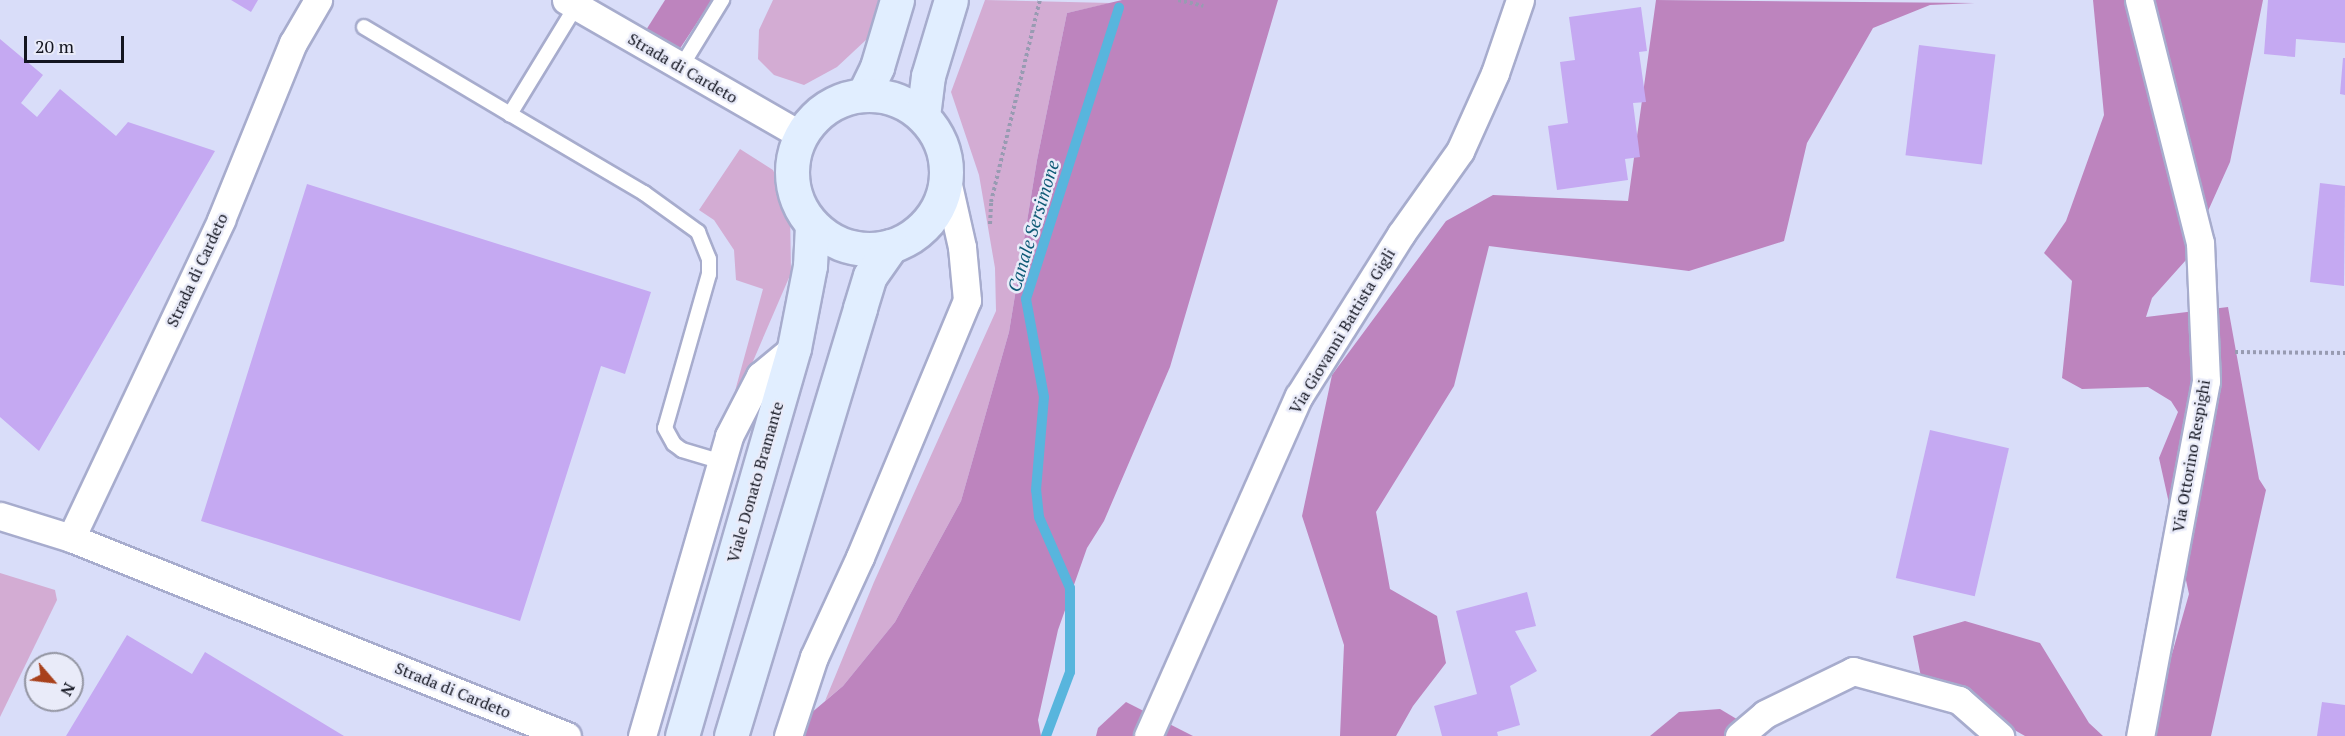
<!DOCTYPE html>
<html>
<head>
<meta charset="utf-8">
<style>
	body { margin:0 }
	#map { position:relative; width:2345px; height:736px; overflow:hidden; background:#d9ddf9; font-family:"PT Serif",serif }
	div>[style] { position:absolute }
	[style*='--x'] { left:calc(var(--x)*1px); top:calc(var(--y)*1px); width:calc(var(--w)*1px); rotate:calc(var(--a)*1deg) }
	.green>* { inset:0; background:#d3acd3 }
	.forest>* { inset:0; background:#bd84be }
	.stream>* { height:10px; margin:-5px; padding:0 5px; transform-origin:5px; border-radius:5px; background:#58b5dd }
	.building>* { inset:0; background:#c5a9f2; transform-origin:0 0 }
	.path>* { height:4px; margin-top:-2px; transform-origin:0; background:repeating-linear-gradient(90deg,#989bb2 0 3px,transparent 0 6px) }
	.roads { filter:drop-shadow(2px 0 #a7accd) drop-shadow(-2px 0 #a7accd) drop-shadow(0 2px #a7accd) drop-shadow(0 -2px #a7accd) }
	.service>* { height:14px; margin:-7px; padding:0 7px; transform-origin:7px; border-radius:7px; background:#fff }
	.minor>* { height:27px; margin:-13.5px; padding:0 13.5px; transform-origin:13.5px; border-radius:13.5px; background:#fff }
	.secondary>* { height:33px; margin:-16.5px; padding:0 16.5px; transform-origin:16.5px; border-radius:16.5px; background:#e1eeff }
	.secondary>.ring { margin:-16.5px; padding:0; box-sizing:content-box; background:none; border:33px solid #e1eeff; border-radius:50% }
	span { translate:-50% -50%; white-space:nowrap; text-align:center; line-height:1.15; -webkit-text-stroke:5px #e9ebf9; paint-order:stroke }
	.street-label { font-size:16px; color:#131520 }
	.water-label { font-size:18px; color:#0f5a76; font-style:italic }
	.north { position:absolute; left:24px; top:652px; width:60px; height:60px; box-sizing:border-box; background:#e9ebf9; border:2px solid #9395a2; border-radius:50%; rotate:118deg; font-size:16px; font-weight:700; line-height:24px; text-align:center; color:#131520 }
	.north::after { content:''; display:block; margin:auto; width:21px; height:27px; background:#a8411c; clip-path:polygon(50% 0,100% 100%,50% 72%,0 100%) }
	.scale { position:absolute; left:24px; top:36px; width:100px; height:27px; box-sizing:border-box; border:3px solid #131520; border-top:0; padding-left:8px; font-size:18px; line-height:21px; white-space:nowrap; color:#131520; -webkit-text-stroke:4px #e9ebf9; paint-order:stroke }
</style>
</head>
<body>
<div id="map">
	<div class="green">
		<i style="clip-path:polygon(773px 0,880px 0,867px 39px,837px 67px,804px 85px,774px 75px,758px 59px,759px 30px)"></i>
		<i style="clip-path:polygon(985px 0,1111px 3px,1067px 13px,1037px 160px,1009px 332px,961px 501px,895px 622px,843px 686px,825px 701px,874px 582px,996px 311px,995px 268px,979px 175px,951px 92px)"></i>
		<i style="clip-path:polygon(740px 149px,773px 170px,790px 208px,791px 273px,726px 424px,763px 289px,736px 280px,734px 250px,714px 220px,699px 210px)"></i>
		<i style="clip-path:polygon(0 573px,55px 590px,57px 600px,0 717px)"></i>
	</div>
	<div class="forest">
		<i style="clip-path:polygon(665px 0,712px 0,675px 56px,641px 38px)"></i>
		<i style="clip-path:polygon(1122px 0,1278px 0,1170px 367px,1104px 521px,1087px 548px,1058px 630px,1038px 720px,1041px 736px,784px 736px,843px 686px,895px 622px,961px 501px,1009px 332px,1037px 160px,1067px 13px)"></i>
		<i style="clip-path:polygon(1656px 0,1975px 3px,1930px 5px,1873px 28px,1807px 143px,1784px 241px,1689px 271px,1489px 246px,1454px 386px,1376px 512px,1390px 589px,1437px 616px,1446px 663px,1413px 706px,1396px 736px,1340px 736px,1344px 645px,1302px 516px,1332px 375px,1446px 221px,1493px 195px,1628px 201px)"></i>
		<i style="clip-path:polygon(2093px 0,2263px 0,2230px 162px,2186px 260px,2152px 298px,2146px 317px,2228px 307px,2259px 479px,2266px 490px,2211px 736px,2133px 736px,2158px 703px,2189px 594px,2159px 458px,2178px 412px,2171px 401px,2148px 387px,2082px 389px,2062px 378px,2072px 281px,2044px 253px,2066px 221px,2104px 115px)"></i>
		<i style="clip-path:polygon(1965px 621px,2040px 643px,2089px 723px,2103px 736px,2025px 736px,1921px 677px,1913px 636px)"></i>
		<i style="clip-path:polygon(1126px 702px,1193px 736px,1096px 736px,1098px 728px)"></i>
		<i style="clip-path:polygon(1720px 709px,1765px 736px,1650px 736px,1679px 712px)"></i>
	</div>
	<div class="stream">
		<i style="--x:1046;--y:736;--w:68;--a:-69.4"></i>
		<i style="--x:1070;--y:672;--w:84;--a:-90"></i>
		<i style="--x:1070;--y:588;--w:77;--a:-113.6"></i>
		<i style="--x:1039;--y:517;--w:27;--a:-96"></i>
		<i style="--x:1036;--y:490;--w:93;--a:-85.1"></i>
		<i style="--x:1044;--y:397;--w:100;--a:-100.4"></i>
		<i style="--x:1026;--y:299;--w:306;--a:-72.3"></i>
	</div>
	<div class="building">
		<i style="clip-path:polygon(231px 0,258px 0,251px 12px)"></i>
		<i style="clip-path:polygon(2268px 0,2345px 0,2345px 43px,2296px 39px,2295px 57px,2264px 54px)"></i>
		<i style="clip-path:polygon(1641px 7px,1647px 51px,1639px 52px,1646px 102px,1633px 103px,1640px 157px,1625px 159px,1628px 180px,1557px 190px,1548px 126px,1568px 123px,1560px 62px,1575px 60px,1569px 17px)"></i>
		<i style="clip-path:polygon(0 39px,43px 75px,21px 103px,37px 117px,60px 89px,116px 136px,128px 122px,215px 151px,39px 451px,0 417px)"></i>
		<i style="left:1919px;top:45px;width:77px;height:111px;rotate:7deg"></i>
		<i style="clip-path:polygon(2343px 58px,2345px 58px,2345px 95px,2340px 94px)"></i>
		<i style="clip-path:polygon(2320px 183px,2345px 186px,2344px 286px,2310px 282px)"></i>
		<i style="clip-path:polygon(307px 184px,651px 292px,625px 374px,601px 366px,520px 621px,201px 521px)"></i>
		<i style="left:1930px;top:430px;width:81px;height:152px;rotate:13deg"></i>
		<i style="clip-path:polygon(1527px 592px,1536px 626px,1515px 631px,1537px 671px,1510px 686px,1520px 725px,1497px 732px,1498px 736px,1442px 736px,1434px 706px,1477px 694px,1456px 611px)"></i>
		<i style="clip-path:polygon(127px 635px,192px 674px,205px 652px,344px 736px,66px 736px)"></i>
		<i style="clip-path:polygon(2322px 702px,2345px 705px,2345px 736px,2317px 736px)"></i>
	</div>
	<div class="path">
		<i style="--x:1178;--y:0;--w:26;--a:13"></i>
		<i style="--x:990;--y:224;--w:22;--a:-87"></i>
		<i style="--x:991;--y:202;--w:208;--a:-76.4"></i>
		<i style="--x:2235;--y:352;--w:110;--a:0.5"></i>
	</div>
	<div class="roads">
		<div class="service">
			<i style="--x:576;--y:6;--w:127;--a:121.4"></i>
			<i style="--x:510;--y:114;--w:156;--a:30.5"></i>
			<i style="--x:644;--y:193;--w:67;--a:35.8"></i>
			<i style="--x:698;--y:232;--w:29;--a:68"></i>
			<i style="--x:709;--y:259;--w:15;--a:90"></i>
			<i style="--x:709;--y:274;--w:160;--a:105.9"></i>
			<i style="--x:665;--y:428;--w:18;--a:61"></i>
			<i style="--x:674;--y:444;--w:10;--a:37"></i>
			<i style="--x:682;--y:450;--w:42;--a:16.7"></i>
			<i style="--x:364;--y:27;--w:170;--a:30.8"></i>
			<i style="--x:681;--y:67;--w:79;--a:-58.5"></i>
		</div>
		<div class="minor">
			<i style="--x:566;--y:0;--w:271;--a:29.9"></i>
			<i style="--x:2139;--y:0;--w:251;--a:75.9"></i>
			<i style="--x:2200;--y:243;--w:138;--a:87.5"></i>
			<i style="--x:2206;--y:381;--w:361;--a:100.5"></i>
			<i style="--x:0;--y:516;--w:74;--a:17.2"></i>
			<i style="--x:71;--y:538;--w:534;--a:21.76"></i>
			<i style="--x:71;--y:538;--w:352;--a:-64.7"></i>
			<i style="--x:221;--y:220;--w:191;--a:-67.9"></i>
			<i style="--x:293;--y:43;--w:50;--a:-59.8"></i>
			<i style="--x:642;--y:736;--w:312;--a:-73.8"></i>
			<i style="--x:729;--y:436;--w:68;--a:-62.7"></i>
			<i style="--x:760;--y:376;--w:44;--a:-39.5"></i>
			<i style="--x:788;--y:736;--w:83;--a:-71.8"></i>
			<i style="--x:814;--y:657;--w:110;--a:-65.3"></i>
			<i style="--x:860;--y:557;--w:278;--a:-67.4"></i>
			<i style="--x:967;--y:300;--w:53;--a:-95.4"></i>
			<i style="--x:962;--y:247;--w:73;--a:-102.7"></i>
			<i style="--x:1148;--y:736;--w:372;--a:-66.1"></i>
			<i style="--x:1299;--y:396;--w:191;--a:-57.8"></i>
			<i style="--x:1401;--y:234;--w:102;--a:-54.6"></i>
			<i style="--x:1460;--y:151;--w:85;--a:-65.8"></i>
			<i style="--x:1495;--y:73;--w:77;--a:-71.1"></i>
			<i style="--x:1739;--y:736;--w:34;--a:-40"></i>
			<i style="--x:1765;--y:714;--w:98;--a:-26"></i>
			<i style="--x:1853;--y:671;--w:110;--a:15.3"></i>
			<i style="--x:1959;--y:700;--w:55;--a:41.3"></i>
		</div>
		<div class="secondary">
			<i style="--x:864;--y:94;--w:30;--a:-64"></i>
			<i style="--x:877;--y:67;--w:70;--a:-73.4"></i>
			<i class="ring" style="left:792px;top:95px;width:121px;height:121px"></i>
			<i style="--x:923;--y:116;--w:40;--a:-82.9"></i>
			<i style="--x:928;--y:76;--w:79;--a:-73.2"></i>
			<i style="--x:682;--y:736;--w:404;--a:-73.9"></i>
			<i style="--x:794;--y:348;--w:84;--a:-79"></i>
			<i style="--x:810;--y:266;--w:41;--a:-87.2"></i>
			<i style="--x:731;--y:736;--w:447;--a:-73.2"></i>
			<i style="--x:860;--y:308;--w:34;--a:-73"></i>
			<i style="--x:870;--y:276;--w:37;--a:-55"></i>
		</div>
	</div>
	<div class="street-label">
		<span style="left:683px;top:68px;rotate:30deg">Strada di Cardeto</span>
		<span style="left:197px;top:270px;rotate:-65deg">Strada di Cardeto</span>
		<span style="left:1342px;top:331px;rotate:-59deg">Via Giovanni Battista Gigli</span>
		<span style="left:2191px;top:456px;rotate:-80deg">Via Ottorino Respighi</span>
		<span style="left:755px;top:482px;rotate:-74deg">Viale Donato Bramante</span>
		<span style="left:453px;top:690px;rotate:22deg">Strada di Cardeto</span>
	</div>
	<div class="water-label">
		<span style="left:1033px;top:226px;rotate:-73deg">Canale Sersimone</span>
	</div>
	<div class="north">N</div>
	<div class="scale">20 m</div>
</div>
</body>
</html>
